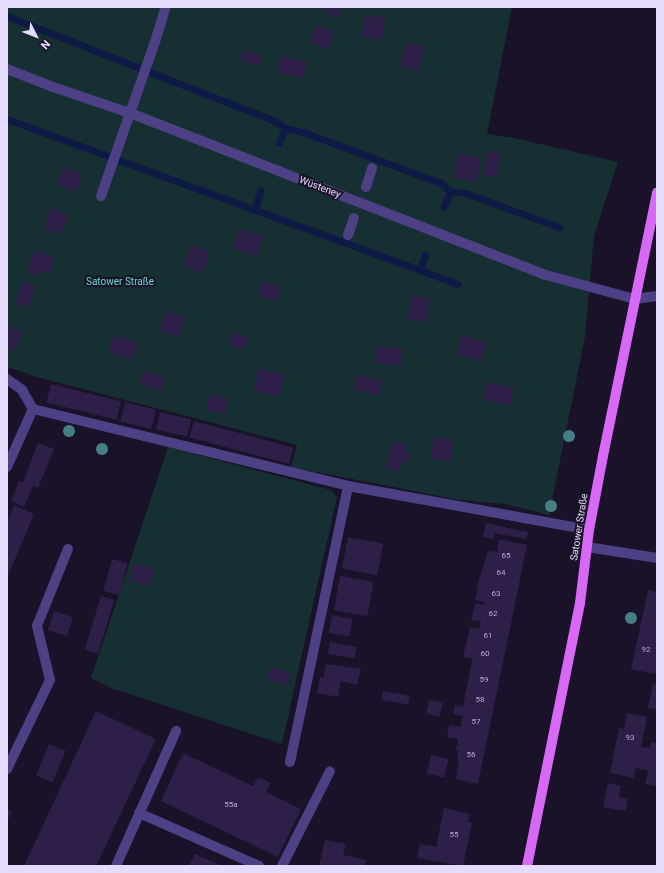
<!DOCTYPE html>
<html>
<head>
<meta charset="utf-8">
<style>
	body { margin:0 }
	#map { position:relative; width:664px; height:873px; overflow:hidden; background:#191228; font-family:Roboto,sans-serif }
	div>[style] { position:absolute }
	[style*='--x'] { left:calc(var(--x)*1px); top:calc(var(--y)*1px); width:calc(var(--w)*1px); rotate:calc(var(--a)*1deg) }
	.green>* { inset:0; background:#152f32 }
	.stream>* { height:7px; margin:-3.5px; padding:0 3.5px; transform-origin:3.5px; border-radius:3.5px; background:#0e1945 }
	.building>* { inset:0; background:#2e1f48; transform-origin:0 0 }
	.minor>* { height:10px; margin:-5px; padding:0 5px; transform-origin:5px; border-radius:5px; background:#4d4085 }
	.major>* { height:10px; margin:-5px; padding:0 5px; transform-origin:5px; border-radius:5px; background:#d869f6 }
	.trees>* { width:12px; height:12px; margin:-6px; border-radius:50%; background:#468084 }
	span { translate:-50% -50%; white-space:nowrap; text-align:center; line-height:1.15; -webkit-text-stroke:4px #191228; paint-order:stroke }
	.number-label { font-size:8px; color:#b7acd0 }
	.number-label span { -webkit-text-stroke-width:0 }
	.street-label { font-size:10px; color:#e5dbfd }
	.park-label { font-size:10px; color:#6adad0 }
	.frame { position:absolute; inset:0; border:8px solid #e5dbfd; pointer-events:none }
	.north { position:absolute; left:16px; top:16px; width:40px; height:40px; -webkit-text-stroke:3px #191228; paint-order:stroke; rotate:132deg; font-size:11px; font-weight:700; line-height:16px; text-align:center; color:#e5dbfd }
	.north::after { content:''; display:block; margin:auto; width:14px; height:18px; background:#e5dbfd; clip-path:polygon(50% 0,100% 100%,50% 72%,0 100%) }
</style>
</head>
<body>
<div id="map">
	<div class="green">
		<i style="clip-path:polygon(7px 7px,512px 7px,487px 134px,514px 138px,618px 162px,594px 236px,585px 337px,549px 515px,505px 504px,459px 500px,291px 467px,297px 445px,37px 377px,7px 367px)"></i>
		<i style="clip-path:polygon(168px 447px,331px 490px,337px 497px,282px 744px,111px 688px,91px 678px)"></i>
	</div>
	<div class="stream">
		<i style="--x:7;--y:16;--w:286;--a:21.4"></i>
		<i style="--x:273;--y:120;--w:14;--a:34"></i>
		<i style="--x:285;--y:128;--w:18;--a:13"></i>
		<i style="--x:303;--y:132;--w:147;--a:20.3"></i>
		<i style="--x:441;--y:183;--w:12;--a:42"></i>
		<i style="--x:450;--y:191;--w:15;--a:8"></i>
		<i style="--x:465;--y:193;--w:100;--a:19.9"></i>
		<i style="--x:7;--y:119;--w:480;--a:20.1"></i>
		<i style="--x:279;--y:143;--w:16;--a:-68"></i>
		<i style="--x:444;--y:207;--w:17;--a:-69"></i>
		<i style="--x:255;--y:209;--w:19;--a:-74"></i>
		<i style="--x:420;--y:270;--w:16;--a:-72"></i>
	</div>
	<div class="building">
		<i style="clip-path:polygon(326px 7px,342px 7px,339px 16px,324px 13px)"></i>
		<i style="left:366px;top:14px;width:20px;height:23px;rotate:11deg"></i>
		<i style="left:316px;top:25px;width:19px;height:19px;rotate:18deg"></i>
		<i style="left:407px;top:42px;width:19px;height:25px;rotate:16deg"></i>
		<i style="left:243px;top:50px;width:20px;height:11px;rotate:15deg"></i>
		<i style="left:281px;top:56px;width:27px;height:17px;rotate:13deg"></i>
		<i style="left:488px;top:151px;width:14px;height:24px;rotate:12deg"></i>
		<i style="left:459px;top:153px;width:23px;height:25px;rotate:13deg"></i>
		<i style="left:63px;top:167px;width:21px;height:19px;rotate:19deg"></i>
		<i style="left:51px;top:208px;width:18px;height:22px;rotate:19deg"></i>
		<i style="left:239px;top:229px;width:25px;height:21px;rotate:16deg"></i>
		<i style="left:191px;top:245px;width:20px;height:22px;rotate:20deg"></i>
		<i style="clip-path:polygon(35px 250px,55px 257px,50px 273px,41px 270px,39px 276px,27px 272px)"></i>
		<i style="left:23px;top:281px;width:14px;height:23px;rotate:21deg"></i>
		<i style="left:262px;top:281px;width:20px;height:15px;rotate:18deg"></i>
		<i style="left:412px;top:295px;width:19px;height:24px;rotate:12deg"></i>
		<i style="left:166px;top:311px;width:20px;height:20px;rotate:18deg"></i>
		<i style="clip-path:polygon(10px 326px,23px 332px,15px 351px,7px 348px,7px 334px)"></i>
		<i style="left:233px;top:332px;width:16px;height:14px;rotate:18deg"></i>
		<i style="left:114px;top:335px;width:25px;height:18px;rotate:18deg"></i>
		<i style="left:462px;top:335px;width:25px;height:20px;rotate:16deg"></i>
		<i style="left:376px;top:346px;width:27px;height:17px;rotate:6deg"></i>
		<i style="left:259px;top:368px;width:27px;height:23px;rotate:15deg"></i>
		<i style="left:144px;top:371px;width:23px;height:14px;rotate:18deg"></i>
		<i style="left:357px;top:375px;width:26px;height:15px;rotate:13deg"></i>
		<i style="left:487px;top:382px;width:28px;height:18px;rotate:13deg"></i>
		<i style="left:51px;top:384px;width:72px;height:19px;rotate:14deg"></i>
		<i style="left:210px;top:394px;width:19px;height:16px;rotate:12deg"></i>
		<i style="left:125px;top:402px;width:32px;height:20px;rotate:14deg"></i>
		<i style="left:160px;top:412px;width:32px;height:18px;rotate:13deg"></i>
		<i style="left:194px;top:421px;width:103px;height:17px;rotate:15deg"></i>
		<i style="left:434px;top:437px;width:20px;height:22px;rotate:9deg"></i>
		<i style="clip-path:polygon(393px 441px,406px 444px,405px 450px,410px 452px,407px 463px,402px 461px,399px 472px,385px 468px)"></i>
		<i style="clip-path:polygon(38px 443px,54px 449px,38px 488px,33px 486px,24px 507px,11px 501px,19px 481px,23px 482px)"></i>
		<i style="clip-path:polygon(14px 505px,34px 514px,7px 578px,7px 522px)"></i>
		<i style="clip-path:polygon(486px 523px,528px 532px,526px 539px,495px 533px,493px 539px,483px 537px)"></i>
		<i style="left:348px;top:537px;width:36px;height:32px;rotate:11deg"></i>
		<i style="clip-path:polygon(499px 539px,527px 545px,478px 784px,456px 779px,459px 760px,457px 759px,459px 751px,456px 750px,458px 739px,447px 737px,449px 725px,460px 727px,463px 716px,453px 714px,455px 705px,463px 707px,471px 666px,473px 659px,463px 657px,470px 627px,479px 629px,481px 621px,471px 620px,475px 603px,484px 605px,485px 602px,475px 600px,479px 579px,488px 551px,497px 552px)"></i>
		<i style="left:112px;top:559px;width:16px;height:33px;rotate:15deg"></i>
		<i style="left:135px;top:563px;width:21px;height:18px;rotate:17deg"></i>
		<i style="left:340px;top:576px;width:34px;height:35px;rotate:10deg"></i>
		<i style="clip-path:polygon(648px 590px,657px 592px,657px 666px,655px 674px,631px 669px)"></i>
		<i style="left:101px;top:596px;width:14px;height:56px;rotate:17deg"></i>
		<i style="left:54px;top:611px;width:20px;height:20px;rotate:18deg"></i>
		<i style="left:332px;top:615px;width:21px;height:18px;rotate:11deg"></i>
		<i style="left:330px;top:642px;width:27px;height:12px;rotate:10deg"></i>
		<i style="clip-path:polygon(326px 664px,361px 669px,357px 685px,341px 681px,338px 697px,317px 693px,320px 677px,323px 678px)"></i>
		<i style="left:270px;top:667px;width:22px;height:13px;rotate:16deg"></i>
		<i style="clip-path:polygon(653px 683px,657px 684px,657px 710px,648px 708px)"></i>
		<i style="left:383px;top:691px;width:27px;height:9px;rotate:10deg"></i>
		<i style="left:429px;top:700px;width:14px;height:14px;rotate:12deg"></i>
		<i style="clip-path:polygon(96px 711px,156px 739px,96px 866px,24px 866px)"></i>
		<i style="clip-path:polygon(627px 713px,647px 717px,641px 747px,650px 748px,651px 742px,657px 743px,657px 786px,645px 784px,648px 771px,636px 768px,634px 778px,610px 773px,619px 728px,624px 729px)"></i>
		<i style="left:49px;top:744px;width:18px;height:34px;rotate:22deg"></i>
		<i style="clip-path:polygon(183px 753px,253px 786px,258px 777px,271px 783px,266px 792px,301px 809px,278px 857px,161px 801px)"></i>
		<i style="left:431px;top:755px;width:18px;height:19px;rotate:13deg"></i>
		<i style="clip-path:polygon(608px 783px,621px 786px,619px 797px,628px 799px,626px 811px,603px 807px)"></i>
		<i style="clip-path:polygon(444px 808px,470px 814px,468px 822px,472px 823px,463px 866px,417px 858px,420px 844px,436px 847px)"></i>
		<i style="clip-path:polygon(7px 809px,12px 811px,7px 821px)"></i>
		<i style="clip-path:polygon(325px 840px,346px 844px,343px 855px,366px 860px,365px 866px,319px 866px)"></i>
		<i style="clip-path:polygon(195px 854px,222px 866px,189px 866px)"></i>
	</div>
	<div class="minor">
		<i style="--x:7;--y:69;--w:49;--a:21.4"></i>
		<i style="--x:53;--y:87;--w:81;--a:18.7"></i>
		<i style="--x:130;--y:113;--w:446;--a:21.3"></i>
		<i style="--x:546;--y:275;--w:92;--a:15.1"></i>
		<i style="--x:635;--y:299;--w:22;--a:-8"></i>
		<i style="--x:366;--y:187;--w:20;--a:-72"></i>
		<i style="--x:101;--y:196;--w:163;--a:-70.7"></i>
		<i style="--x:155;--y:42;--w:37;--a:-73"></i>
		<i style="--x:348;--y:235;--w:18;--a:-71"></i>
		<i style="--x:7;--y:379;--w:19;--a:36"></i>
		<i style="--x:22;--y:390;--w:22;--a:60"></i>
		<i style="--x:33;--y:409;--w:324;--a:13.7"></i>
		<i style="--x:348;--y:486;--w:245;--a:10.3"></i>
		<i style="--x:7;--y:467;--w:64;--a:-65.9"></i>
		<i style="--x:587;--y:547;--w:71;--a:8.9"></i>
		<i style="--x:290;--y:762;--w:282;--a:-78.1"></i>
		<i style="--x:7;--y:769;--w:99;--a:-64.2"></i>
		<i style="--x:50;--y:680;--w:56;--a:-103.5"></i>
		<i style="--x:37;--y:626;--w:83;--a:-68.1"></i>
		<i style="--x:139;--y:813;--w:131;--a:23.8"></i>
		<i style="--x:116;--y:866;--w:148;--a:-66"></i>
		<i style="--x:282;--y:866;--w:106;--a:-63.2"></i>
	</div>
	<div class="major">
		<i style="--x:527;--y:866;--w:268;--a:-78.6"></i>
		<i style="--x:580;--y:603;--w:74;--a:-83"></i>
		<i style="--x:589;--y:530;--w:75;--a:-79.3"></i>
		<i style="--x:603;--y:456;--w:269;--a:-78.4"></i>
	</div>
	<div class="trees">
		<i style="left:69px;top:431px"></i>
		<i style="left:569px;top:436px"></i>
		<i style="left:102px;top:449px"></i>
		<i style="left:551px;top:506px"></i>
		<i style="left:631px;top:618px"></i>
	</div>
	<div class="number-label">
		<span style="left:506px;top:556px">65</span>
		<span style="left:501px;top:573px">64</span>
		<span style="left:496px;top:594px">63</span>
		<span style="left:493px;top:614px">62</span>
		<span style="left:488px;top:636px">61</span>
		<span style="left:646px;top:650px">92</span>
		<span style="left:485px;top:654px">60</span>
		<span style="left:484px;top:680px">59</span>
		<span style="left:480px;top:700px">58</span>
		<span style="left:476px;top:722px">57</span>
		<span style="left:630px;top:738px">93</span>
		<span style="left:471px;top:755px">56</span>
		<span style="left:231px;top:805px">55a</span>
		<span style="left:454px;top:835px">55</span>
	</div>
	<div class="street-label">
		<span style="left:320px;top:187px;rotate:21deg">Wüsteney</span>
		<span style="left:579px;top:527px;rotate:-81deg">Satower Straße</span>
	</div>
	<div class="park-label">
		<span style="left:120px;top:282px">Satower Straße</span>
	</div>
	<div class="frame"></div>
	<div class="north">N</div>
</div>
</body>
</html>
